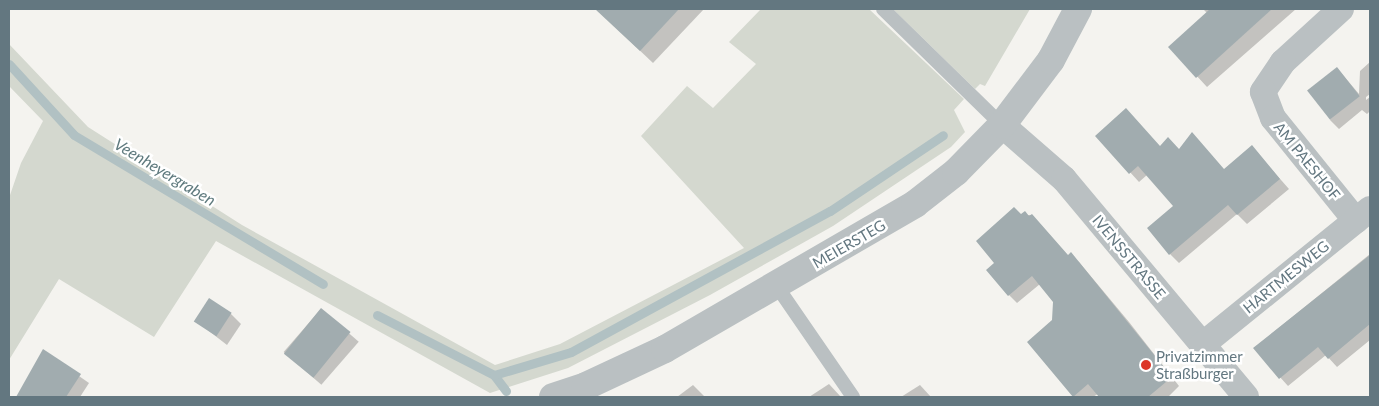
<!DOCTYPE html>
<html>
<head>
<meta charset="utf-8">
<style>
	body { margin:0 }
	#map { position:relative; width:1379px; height:406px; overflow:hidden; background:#f4f3ef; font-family:Lato,sans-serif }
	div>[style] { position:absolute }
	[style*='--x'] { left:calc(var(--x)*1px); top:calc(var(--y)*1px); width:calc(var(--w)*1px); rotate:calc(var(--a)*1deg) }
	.green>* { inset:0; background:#d4d8cf }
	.shadow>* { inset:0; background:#0003; transform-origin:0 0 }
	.stream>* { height:9px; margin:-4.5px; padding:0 4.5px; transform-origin:4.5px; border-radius:4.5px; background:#b1c1c3 }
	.building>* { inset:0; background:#a1acaf; transform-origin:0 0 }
	.service>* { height:14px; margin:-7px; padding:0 7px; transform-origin:7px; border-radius:7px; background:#bac0c2 }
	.minor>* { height:26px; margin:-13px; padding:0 13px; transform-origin:13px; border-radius:13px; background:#bac0c2 }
	.tertiary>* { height:28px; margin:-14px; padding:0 14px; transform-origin:14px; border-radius:14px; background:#bac0c2 }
	.dots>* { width:14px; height:14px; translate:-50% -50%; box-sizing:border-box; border:2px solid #fff; border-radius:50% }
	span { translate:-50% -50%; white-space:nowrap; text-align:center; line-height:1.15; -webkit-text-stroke:5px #fff; paint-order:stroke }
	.street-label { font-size:15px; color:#637780 }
	.poi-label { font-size:15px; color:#637780 }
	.left { translate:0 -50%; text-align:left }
	.water-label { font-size:16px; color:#5f7a7e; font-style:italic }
	.frame { position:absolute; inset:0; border:10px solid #637780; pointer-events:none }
</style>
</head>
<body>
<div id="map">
	<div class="green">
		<i style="clip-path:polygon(761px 9px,869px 9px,964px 99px,954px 110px,965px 132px,951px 147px,833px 226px,710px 295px,568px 368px,490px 393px,216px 241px,154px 337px,59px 279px,9px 360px,9px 198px,21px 163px,43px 121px,9px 86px,9px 44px,88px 127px,242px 225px,495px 365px,560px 344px,744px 248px,641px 136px,687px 86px,713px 108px,756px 64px,729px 42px)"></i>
		<i style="clip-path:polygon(893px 9px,1030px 9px,985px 86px,980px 84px,975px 89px)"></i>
	</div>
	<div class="shadow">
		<i style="clip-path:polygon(596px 9px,704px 9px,653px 63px)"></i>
		<i style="clip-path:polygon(1203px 9px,1296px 9px,1207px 87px,1170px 47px,1207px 13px)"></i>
		<i style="clip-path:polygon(1370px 62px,1370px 94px,1366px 97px,1366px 100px,1370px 97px,1370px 111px,1367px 114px,1362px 110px,1339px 129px,1330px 120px,1337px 68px,1359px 94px,1360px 71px)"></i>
		<i style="clip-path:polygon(1097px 136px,1179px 150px,1224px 170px,1252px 147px,1289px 189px,1247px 224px,1237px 214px,1179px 263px,1170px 254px,1175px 206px,1147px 175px,1139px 182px)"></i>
		<i style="clip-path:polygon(1021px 215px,1032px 215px,1068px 256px,1079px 262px,1129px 322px,1179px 386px,1168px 397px,1115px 397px,1107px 388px,1093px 397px,1075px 397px,1028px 342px,1053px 321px,1054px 301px,1040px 284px,1017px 303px,1009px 295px,996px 263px)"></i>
		<i style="clip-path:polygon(1370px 254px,1370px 340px,1337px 367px,1326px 355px,1288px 386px,1254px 348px)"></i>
		<i style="left:321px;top:309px;width:50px;height:57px;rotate:41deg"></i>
		<i style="clip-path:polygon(231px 314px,241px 324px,227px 345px,196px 321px)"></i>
		<i style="clip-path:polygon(43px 351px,89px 383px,80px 397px,17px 397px)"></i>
		<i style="clip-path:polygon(829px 384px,841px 397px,809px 397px)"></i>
		<i style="clip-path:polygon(693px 385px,705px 397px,677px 397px)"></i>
		<i style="clip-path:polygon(920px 385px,931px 397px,901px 397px)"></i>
	</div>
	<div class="stream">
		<i style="--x:9;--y:64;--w:96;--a:47.5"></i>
		<i style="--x:74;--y:135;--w:290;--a:30.9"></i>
		<i style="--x:377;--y:315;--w:131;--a:27.1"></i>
		<i style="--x:494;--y:375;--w:20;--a:53"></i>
		<i style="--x:494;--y:375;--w:80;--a:-16.6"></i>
		<i style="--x:571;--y:352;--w:295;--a:-28.6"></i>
		<i style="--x:830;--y:211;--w:136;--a:-33.9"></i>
	</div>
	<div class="building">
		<i style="clip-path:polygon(595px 9px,679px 9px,640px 51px)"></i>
		<i style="clip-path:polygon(1210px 9px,1272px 9px,1196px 78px,1168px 47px)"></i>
		<i style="left:1337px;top:67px;width:37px;height:38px;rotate:52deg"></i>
		<i style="clip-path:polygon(1126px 108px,1160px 146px,1168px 137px,1179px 149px,1192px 132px,1224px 169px,1252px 145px,1280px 179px,1237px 215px,1228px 205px,1169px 255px,1147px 228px,1173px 206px,1138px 166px,1129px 174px,1095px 136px)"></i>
		<i style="clip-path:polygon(1014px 207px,1021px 214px,1025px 211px,1029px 216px,1032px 214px,1068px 255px,1071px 252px,1172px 377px,1148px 397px,1099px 397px,1088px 384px,1073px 397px,1027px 342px,1052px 320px,1053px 302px,1032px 276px,1008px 296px,986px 270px,994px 263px,976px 241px)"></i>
		<i style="clip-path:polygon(1370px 255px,1370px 324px,1328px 359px,1318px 347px,1279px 379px,1253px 348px)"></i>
		<i style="left:209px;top:298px;width:27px;height:28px;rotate:33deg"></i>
		<i style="left:321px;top:308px;width:38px;height:59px;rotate:39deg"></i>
		<i style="clip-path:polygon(43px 349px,81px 374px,66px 397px,16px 397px)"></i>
	</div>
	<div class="service">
		<i style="--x:883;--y:9;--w:166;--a:44.3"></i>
		<i style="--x:776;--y:285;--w:136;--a:55.5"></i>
	</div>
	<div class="minor">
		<i style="--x:1341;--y:9;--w:79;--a:137.6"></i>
		<i style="--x:1283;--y:62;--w:36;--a:124"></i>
		<i style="--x:1263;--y:92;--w:28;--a:69"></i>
		<i style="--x:1273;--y:118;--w:132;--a:51.1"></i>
		<i style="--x:1002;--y:125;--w:82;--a:41.1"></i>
		<i style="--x:1064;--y:179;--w:284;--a:50.1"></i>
		<i style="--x:1202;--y:345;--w:216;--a:-39"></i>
	</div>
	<div class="tertiary">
		<i style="--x:553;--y:397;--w:35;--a:-18"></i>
		<i style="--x:586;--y:386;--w:87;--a:-25.1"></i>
		<i style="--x:665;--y:349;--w:289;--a:-30.1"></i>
		<i style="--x:915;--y:204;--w:52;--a:-38"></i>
		<i style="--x:956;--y:172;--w:66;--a:-45.6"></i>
		<i style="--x:1002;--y:125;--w:81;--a:-53"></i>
		<i style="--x:1051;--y:60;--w:58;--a:-62.1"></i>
	</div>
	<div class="dots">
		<i style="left:1146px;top:365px;background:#dc3627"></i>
	</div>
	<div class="street-label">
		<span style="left:1307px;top:161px;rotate:51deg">AM PAESHOF</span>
		<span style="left:849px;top:244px;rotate:-30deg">MEIERSTEG</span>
		<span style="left:1129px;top:257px;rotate:50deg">IVENSSTRASSE</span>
		<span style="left:1286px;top:277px;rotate:-39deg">HARTMESWEG</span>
	</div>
	<div class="poi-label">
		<span class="left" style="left:1156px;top:365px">Privatzimmer<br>Straßburger</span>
	</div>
	<div class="water-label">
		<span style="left:165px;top:172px;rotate:31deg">Veenheyergraben</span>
	</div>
	<div class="frame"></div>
</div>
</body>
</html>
